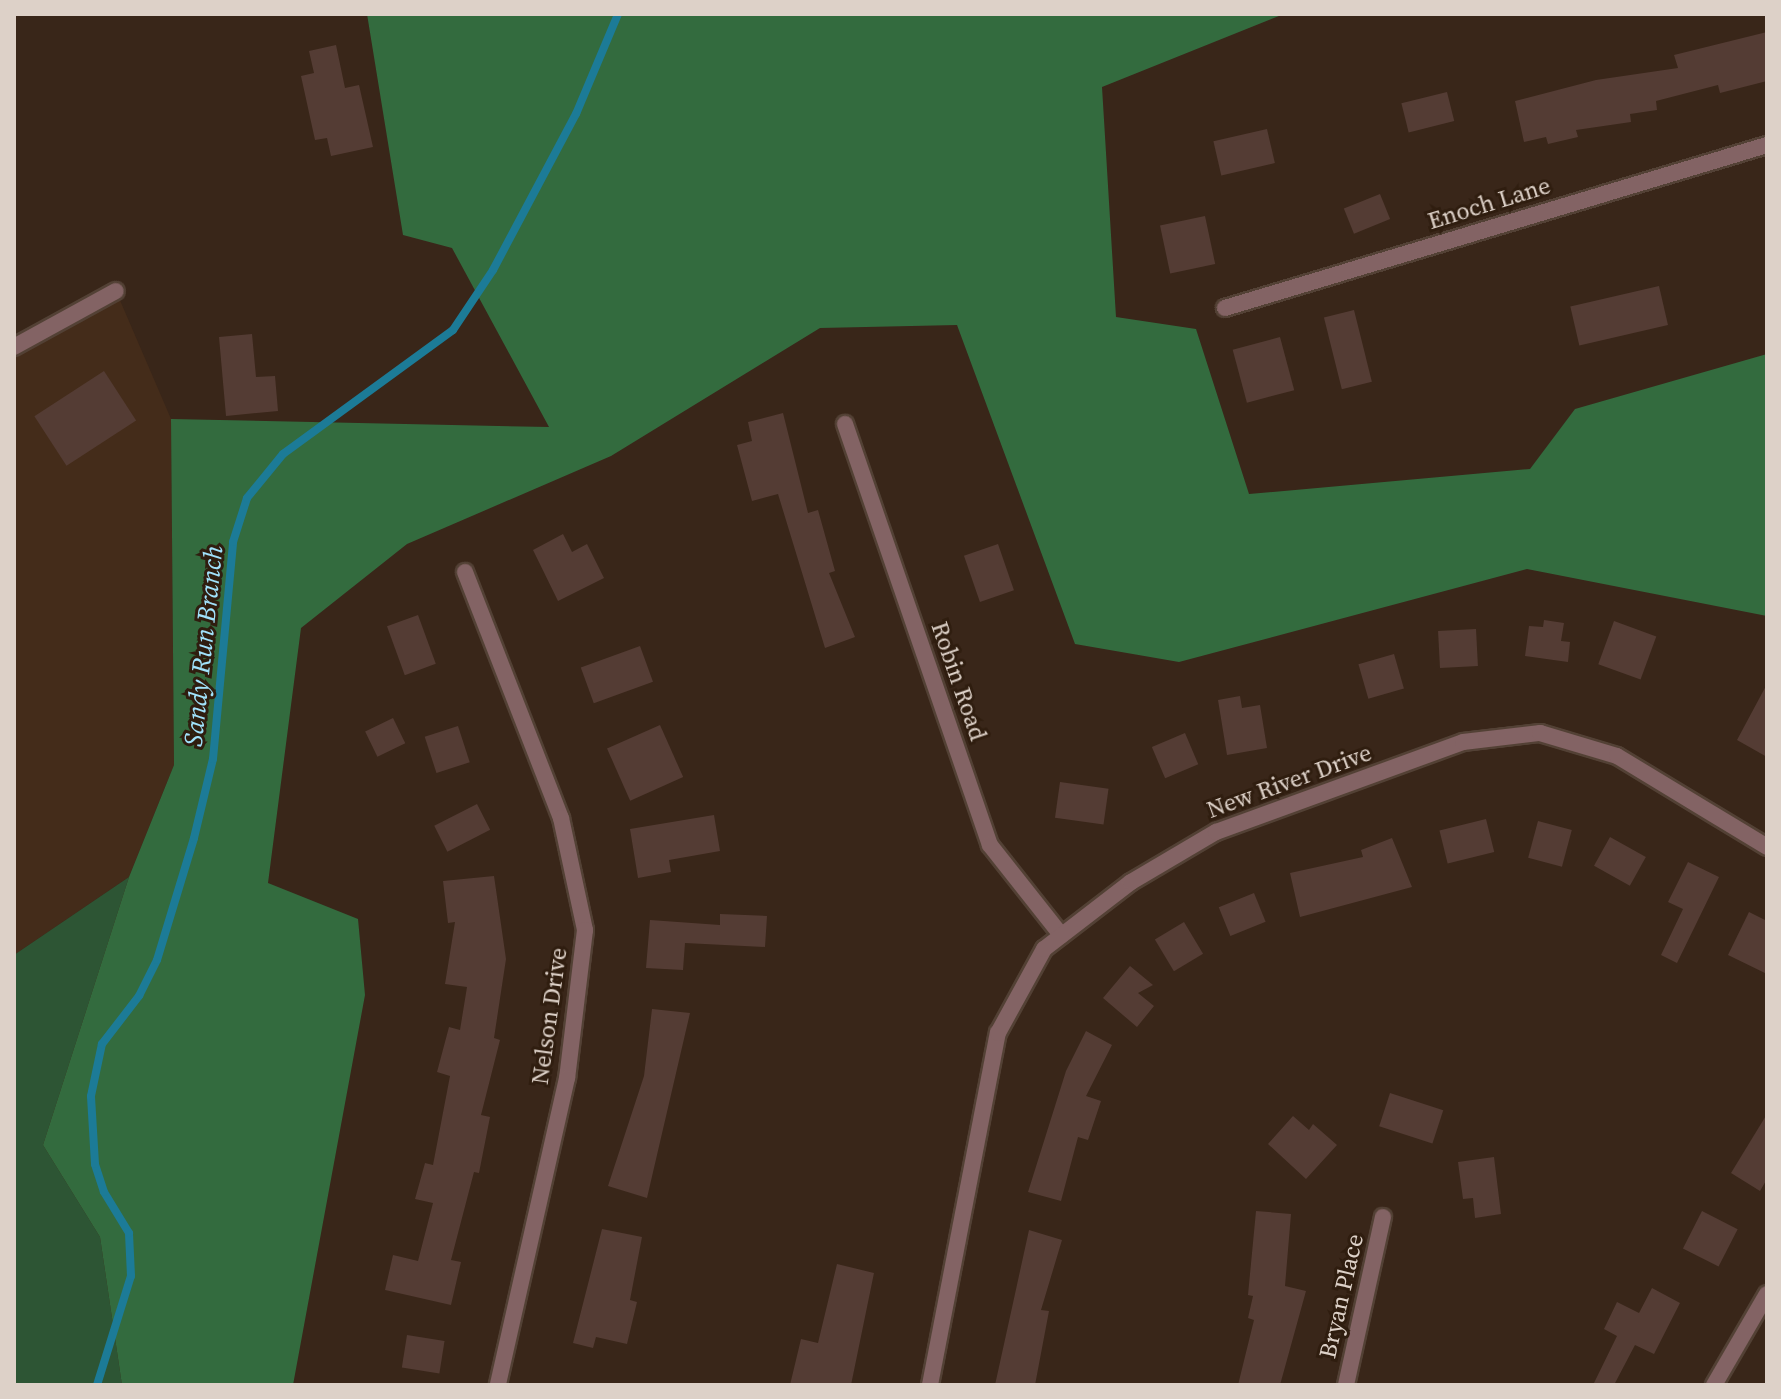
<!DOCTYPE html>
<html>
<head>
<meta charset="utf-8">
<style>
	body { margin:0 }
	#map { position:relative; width:1781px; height:1399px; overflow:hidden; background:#392619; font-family:"Source Serif 4",serif }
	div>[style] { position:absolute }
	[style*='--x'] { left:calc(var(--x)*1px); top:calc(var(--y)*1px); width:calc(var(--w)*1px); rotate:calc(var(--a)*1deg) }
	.built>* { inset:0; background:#442c1a }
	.green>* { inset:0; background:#2d5534 }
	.forest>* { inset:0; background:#336b3e }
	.stream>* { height:8px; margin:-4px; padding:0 4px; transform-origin:4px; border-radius:4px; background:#1c7b97 }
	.building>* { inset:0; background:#543c34; transform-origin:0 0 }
	.roads { filter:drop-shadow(2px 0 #534135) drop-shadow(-2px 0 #534135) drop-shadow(0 2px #534135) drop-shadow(0 -2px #534135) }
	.minor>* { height:16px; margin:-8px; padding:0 8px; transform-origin:8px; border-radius:8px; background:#836364 }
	span { translate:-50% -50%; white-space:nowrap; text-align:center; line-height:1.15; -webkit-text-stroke:6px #2f1d0f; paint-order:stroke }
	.street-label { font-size:24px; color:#ddd1c8 }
	.water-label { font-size:26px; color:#a1e2fb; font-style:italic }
	.frame { position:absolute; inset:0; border:16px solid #ddd1c8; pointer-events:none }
</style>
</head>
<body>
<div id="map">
	<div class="built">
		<i style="clip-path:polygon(116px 291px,171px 419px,174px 765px,129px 877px,14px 955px,14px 347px)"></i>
	</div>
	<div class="green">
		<i style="clip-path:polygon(129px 877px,43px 1145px,100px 1237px,122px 1385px,14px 1385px,14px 955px)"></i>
	</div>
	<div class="forest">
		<i style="clip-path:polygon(367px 14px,1284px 14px,1102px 87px,1116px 317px,1196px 329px,1249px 494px,1530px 469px,1575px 409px,1767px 354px,1767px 616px,1527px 569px,1179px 662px,1075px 644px,957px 325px,820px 328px,611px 456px,407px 544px,301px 628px,268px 883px,358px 919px,365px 995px,293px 1385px,122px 1385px,100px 1237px,43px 1145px,129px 877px,174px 765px,171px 419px,549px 427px,452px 248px,403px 235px)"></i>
	</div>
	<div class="stream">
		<i style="--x:97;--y:1385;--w:114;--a:-72.7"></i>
		<i style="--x:131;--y:1276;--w:43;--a:-92.7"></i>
		<i style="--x:129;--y:1233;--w:48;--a:-121.4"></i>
		<i style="--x:104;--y:1192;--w:29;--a:-108"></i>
		<i style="--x:95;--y:1164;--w:68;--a:-93.4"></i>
		<i style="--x:91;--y:1096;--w:53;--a:-78.1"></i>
		<i style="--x:102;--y:1044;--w:61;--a:-52.4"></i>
		<i style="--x:139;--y:996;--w:40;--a:-63.4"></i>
		<i style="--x:157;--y:960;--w:127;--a:-73.1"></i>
		<i style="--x:194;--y:838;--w:81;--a:-76.5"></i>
		<i style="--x:213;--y:759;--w:218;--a:-84.7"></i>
		<i style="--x:233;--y:542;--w:46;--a:-72.3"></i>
		<i style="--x:247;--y:498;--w:57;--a:-50.7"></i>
		<i style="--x:283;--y:454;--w:210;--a:-36.1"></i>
		<i style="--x:453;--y:330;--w:72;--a:-56.3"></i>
		<i style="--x:493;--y:270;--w:177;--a:-62"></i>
		<i style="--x:576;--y:114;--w:108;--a:-67.2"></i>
	</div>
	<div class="building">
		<i style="clip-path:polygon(1767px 32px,1767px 81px,1720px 93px,1718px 85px,1656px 101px,1657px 110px,1630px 114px,1631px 122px,1576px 130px,1578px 137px,1548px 144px,1546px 137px,1524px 142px,1515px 101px,1596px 80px,1678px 68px,1674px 55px)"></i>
		<i style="clip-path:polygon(336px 45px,345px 88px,359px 85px,373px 147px,331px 156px,327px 138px,315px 140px,301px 76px,314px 73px,309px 51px)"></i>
		<i style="left:1447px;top:92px;width:30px;height:47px;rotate:76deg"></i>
		<i style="left:1267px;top:129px;width:35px;height:55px;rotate:77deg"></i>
		<i style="left:1380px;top:194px;width:27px;height:39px;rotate:68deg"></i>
		<i style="left:1205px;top:216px;width:49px;height:46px;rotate:78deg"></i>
		<i style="left:1659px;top:286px;width:40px;height:91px;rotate:77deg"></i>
		<i style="left:1354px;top:310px;width:74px;height:31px;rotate:76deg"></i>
		<i style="clip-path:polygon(252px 334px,256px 377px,275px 376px,278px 411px,226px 416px,219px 337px)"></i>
		<i style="left:1280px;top:337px;width:55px;height:49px;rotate:75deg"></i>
		<i style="left:104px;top:371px;width:59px;height:83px;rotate:57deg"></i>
		<i style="clip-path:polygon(783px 413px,808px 513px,818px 510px,835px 571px,829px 573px,855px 637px,825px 648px,778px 494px,752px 501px,737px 445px,752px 441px,748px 422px)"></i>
		<i style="clip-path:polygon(563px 534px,572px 552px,587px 544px,604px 578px,558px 601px,533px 550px)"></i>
		<i style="left:998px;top:544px;width:49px;height:36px;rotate:71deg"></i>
		<i style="left:418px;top:615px;width:52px;height:33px;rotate:70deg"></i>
		<i style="clip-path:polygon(1544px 620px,1564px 623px,1561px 641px,1570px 642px,1568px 662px,1525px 656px,1529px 626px,1543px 627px)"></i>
		<i style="left:1614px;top:621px;width:45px;height:46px;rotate:20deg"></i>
		<i style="left:1476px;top:629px;width:37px;height:38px;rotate:87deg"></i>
		<i style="left:640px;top:646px;width:38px;height:63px;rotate:70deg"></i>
		<i style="left:1394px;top:654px;width:36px;height:37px;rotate:74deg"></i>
		<i style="clip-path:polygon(1767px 684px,1767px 757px,1737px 740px)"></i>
		<i style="clip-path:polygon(1240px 696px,1242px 708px,1260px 705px,1267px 748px,1227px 755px,1218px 700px)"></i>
		<i style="left:393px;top:718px;width:28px;height:31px;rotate:64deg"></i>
		<i style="left:660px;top:725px;width:57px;height:58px;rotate:66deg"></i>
		<i style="left:458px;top:726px;width:38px;height:35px;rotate:72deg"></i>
		<i style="left:1185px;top:733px;width:34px;height:36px;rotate:67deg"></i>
		<i style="left:1060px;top:782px;width:49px;height:36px;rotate:8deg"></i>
		<i style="left:477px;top:804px;width:29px;height:48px;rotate:63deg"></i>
		<i style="clip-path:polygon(714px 815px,720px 851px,669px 860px,671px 872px,638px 878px,630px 829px)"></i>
		<i style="left:1486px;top:819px;width:34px;height:48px;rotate:76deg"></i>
		<i style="left:1538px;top:821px;width:35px;height:38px;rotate:15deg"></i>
		<i style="left:1610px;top:837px;width:41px;height:33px;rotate:29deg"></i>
		<i style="clip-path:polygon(1392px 838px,1412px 887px,1300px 917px,1290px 873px,1363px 857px,1361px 850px)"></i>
		<i style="clip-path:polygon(1688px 862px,1719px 877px,1677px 963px,1661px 955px,1683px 909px,1668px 902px)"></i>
		<i style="clip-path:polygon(494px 876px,506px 959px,494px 1038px,500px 1040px,481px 1115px,490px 1117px,479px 1173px,474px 1172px,451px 1260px,461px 1262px,451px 1305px,385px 1290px,393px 1255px,418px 1261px,433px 1203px,415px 1199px,425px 1163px,433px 1165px,450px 1076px,437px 1072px,449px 1027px,460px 1030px,467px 987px,445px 984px,455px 922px,448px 923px,443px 881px)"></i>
		<i style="left:1254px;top:893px;width:31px;height:38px;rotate:68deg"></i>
		<i style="clip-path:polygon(1749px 912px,1767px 921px,1767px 974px,1728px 955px)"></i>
		<i style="clip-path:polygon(720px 914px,767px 916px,765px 947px,685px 943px,683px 970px,646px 968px,650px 920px,720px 925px)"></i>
		<i style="left:1184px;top:922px;width:37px;height:34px;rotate:59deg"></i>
		<i style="clip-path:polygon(1130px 966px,1153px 985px,1138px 993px,1154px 1006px,1137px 1027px,1103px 998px)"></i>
		<i style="clip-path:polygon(652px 1009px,690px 1013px,647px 1198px,608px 1186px,644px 1076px)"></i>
		<i style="clip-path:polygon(1086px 1031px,1112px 1045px,1086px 1096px,1101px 1101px,1088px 1140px,1078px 1137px,1061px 1201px,1028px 1192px,1066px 1071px)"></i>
		<i style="left:1390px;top:1093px;width:56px;height:35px;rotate:18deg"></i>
		<i style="clip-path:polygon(1767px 1114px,1767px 1179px,1760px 1191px,1731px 1173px)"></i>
		<i style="clip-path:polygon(1293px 1116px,1309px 1130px,1313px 1124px,1337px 1145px,1306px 1179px,1268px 1144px)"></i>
		<i style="clip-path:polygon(1494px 1157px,1501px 1214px,1475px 1218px,1473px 1198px,1463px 1199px,1458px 1162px)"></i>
		<i style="clip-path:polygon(1256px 1211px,1291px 1214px,1285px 1286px,1306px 1291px,1280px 1385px,1238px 1385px,1254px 1320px,1248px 1318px,1253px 1296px,1248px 1295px)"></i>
		<i style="left:1702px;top:1211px;width:40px;height:42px;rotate:27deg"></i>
		<i style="clip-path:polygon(602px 1229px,642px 1237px,630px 1300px,637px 1302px,627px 1344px,596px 1337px,593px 1348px,573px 1343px)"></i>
		<i style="clip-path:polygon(1029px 1230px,1062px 1240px,1041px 1310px,1049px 1311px,1035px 1385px,995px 1385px)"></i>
		<i style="clip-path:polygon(837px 1264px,874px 1273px,851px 1385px,790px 1385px,801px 1339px,818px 1343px)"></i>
		<i style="clip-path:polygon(1652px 1288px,1680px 1303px,1654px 1354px,1635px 1345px,1614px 1385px,1593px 1385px,1617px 1336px,1604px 1329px,1617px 1302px,1639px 1313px)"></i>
		<i style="left:407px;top:1335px;width:38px;height:33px;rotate:9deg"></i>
	</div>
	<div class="roads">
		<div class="minor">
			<i style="--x:1225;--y:308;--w:566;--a:-16.74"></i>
			<i style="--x:14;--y:347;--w:116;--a:-28.8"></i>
			<i style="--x:845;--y:424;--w:445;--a:71"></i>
			<i style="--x:990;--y:845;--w:115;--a:51.7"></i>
			<i style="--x:465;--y:572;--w:264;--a:68.7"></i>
			<i style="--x:561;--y:818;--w:115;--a:77.9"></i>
			<i style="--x:585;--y:930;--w:149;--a:96.9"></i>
			<i style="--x:567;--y:1078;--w:315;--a:102.7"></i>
			<i style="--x:930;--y:1385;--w:359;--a:-79.1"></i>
			<i style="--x:998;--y:1033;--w:96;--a:-61.3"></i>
			<i style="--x:1044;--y:949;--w:110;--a:-37.6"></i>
			<i style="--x:1131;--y:882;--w:99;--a:-30.5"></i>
			<i style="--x:1216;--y:832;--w:263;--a:-20"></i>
			<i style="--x:1463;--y:742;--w:78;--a:-6.7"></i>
			<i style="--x:1540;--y:733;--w:80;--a:16.6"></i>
			<i style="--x:1617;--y:756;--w:175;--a:31.2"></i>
			<i style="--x:1346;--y:1385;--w:172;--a:-77.6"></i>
			<i style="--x:1714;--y:1385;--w:105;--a:-59.8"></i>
		</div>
	</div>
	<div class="street-label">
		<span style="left:1489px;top:203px;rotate:-17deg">Enoch Lane</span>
		<span style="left:959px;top:681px;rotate:71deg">Robin Road</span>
		<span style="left:1289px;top:781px;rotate:-20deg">New River Drive</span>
		<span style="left:549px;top:1016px;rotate:-82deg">Nelson Drive</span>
		<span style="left:1341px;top:1296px;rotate:-77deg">Bryan Place</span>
	</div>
	<div class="water-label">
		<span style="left:204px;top:646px;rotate:-84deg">Sandy Run Branch</span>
	</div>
	<div class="frame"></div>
</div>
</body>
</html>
